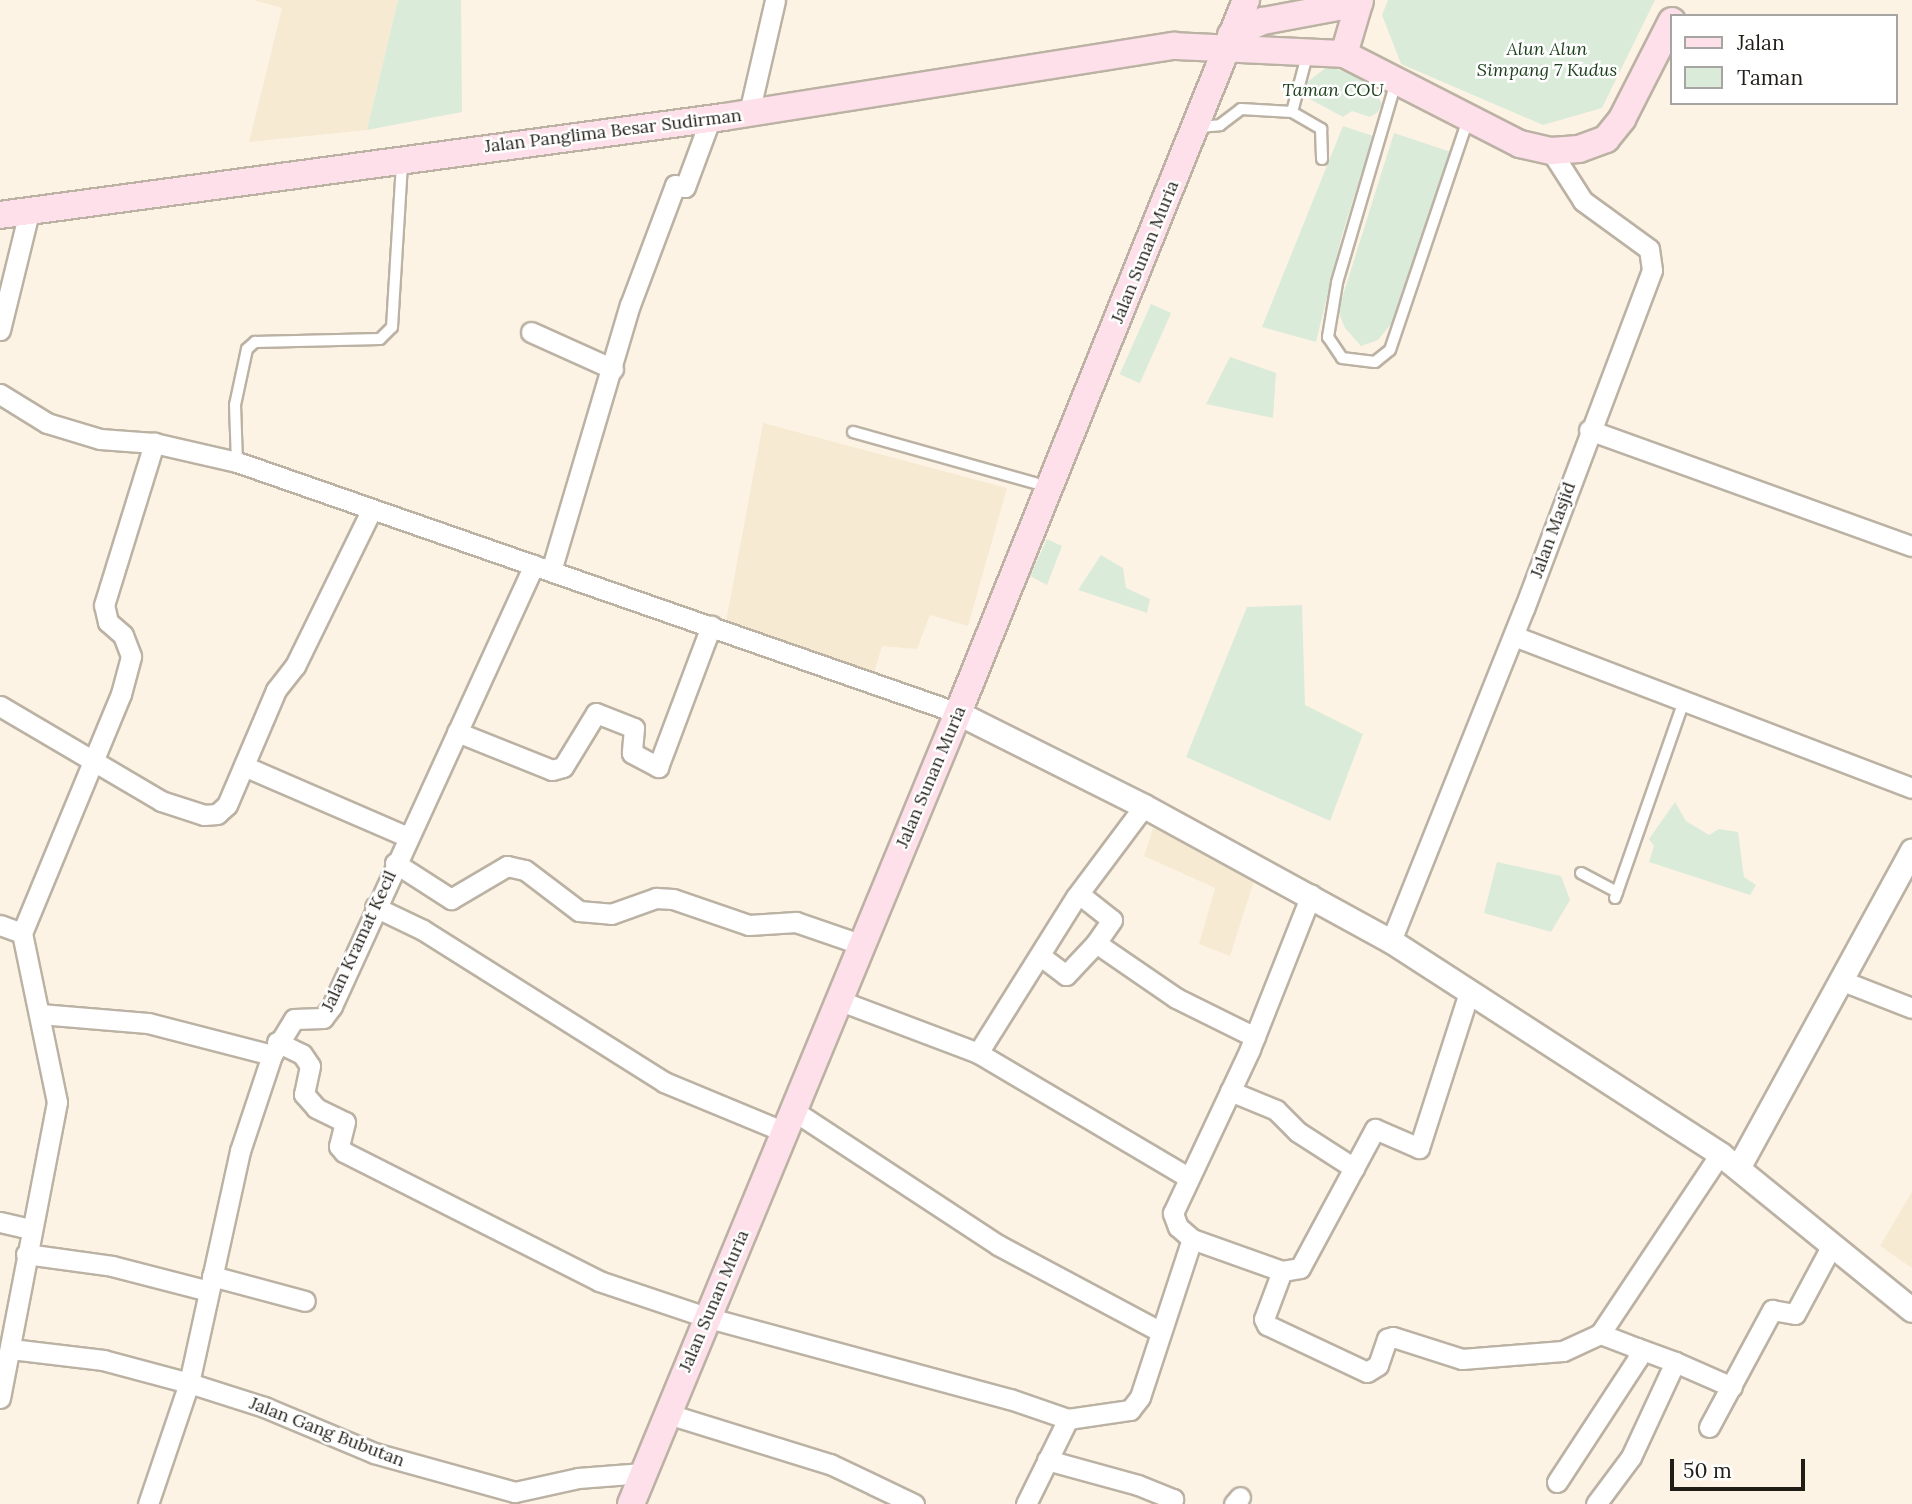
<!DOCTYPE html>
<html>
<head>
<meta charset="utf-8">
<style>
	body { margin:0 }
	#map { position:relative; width:1912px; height:1504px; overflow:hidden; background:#fdf3e4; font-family:Lora,serif }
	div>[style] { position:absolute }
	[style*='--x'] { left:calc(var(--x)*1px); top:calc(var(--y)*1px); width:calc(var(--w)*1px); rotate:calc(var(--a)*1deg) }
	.built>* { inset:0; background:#f7ead3 }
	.green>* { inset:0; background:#dbebda; transform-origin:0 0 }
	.roads { filter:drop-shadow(2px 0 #bbb2a4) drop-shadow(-2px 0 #bbb2a4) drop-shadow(0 2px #bbb2a4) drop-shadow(0 -2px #bbb2a4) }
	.service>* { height:10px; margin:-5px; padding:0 5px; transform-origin:5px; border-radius:5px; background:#fff }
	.minor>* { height:19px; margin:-9.5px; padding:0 9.5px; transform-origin:9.5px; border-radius:9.5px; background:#fff }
	.tertiary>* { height:23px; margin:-11.5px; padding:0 11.5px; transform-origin:11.5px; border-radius:11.5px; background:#fff }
	.secondary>* { height:26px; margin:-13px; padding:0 13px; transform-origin:13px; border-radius:13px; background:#fde0ea }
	span { translate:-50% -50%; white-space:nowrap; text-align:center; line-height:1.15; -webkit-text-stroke:5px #fff; paint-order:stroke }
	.park-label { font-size:18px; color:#1c3e1b; font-style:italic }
	.street-label { font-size:18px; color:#201d17 }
	.legend { position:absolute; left:1670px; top:14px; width:228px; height:91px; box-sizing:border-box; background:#fff; border:2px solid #a6a5a2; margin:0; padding:9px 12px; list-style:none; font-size:21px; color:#201d17 }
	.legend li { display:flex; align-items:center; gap:14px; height:35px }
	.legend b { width:35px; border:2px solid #a6a5a2 }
	.scale { position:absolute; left:1670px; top:1459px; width:135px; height:32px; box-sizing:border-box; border:4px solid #201d17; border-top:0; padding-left:9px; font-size:21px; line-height:24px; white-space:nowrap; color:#201d17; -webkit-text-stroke:5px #fff; paint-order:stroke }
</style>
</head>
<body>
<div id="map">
	<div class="built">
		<i style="clip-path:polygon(253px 0,398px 0,367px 130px,249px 142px,282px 8px)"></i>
		<i style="clip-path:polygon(763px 423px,1007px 488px,968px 626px,930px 615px,917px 649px,882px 646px,874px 673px,725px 627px)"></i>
		<i style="clip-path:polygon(1153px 828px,1255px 878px,1230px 956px,1199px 944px,1215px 888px,1144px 856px)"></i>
		<i style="clip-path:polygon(1912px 1192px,1912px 1268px,1880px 1246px)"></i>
	</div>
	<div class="green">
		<i style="clip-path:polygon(398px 0,461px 0,462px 112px,367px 130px)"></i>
		<i style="clip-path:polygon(1388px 0,1655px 0,1602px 108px,1543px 125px,1401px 64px,1382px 15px)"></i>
		<i style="clip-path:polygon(1328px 66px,1370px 81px,1382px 104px,1378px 112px,1370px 117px,1352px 111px,1343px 117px,1306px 97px,1306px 83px)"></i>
		<i style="clip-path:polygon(1343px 126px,1373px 136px,1342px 235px,1316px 342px,1262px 327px)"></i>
		<i style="clip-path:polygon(1394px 133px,1451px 152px,1394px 320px,1378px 340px,1361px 346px,1345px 328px,1338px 311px)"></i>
		<i style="left:1151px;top:304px;width:22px;height:77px;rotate:24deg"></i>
		<i style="clip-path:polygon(1230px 357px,1276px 373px,1273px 418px,1206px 404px)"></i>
		<i style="clip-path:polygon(1047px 539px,1062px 546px,1047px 585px,1030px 576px)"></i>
		<i style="clip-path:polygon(1101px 555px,1123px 568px,1126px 588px,1150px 599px,1147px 613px,1078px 590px)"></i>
		<i style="clip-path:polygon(1302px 605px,1305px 705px,1363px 734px,1330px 821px,1186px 757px,1247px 607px)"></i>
		<i style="clip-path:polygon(1675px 802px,1686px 821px,1709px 835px,1719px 829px,1738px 832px,1744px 877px,1756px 885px,1750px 895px,1649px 862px,1654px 846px,1649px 839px)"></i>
		<i style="clip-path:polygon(1497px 862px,1561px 876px,1570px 900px,1551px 932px,1484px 913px)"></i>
	</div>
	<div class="roads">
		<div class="service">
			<i style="--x:1396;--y:82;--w:209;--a:106.4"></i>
			<i style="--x:1337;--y:283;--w:55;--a:99.5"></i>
			<i style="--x:1328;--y:337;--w:25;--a:56"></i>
			<i style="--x:1342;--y:358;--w:33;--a:7"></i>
			<i style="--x:1375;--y:362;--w:19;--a:-39"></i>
			<i style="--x:1390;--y:350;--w:244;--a:-71.3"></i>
			<i style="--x:1292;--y:112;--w:62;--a:-75.1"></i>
			<i style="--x:1199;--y:127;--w:21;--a:-5"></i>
			<i style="--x:1220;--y:125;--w:26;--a:-37"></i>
			<i style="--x:1241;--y:109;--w:51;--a:3.4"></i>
			<i style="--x:1292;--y:112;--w:34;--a:30"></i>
			<i style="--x:1321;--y:129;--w:30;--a:88"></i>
			<i style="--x:853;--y:432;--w:204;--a:15.7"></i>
			<i style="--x:237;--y:462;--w:57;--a:-92"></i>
			<i style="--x:235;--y:405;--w:57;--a:-77.9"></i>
			<i style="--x:247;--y:349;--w:11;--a:-41"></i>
			<i style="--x:255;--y:342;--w:125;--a:-1.4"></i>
			<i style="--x:380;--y:339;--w:17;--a:-45"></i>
			<i style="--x:392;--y:327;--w:165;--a:-86.5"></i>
			<i style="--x:1581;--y:873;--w:41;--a:27.8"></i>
			<i style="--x:1615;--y:898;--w:209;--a:-70.7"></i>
		</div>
		<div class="minor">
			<i style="--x:749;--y:113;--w:116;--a:-77"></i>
			<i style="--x:0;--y:330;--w:126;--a:-76.2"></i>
			<i style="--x:531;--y:332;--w:90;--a:24.3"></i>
			<i style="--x:0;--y:394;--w:55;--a:31.7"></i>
			<i style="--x:47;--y:423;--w:55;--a:16.8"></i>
			<i style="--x:100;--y:439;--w:54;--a:4.2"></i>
			<i style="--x:154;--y:443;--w:85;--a:12.9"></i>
			<i style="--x:237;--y:462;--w:763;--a:19.19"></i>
			<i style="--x:1589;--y:430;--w:343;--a:19.8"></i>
			<i style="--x:551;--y:571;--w:277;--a:-73.5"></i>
			<i style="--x:630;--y:305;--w:128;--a:-69.4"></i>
			<i style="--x:675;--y:185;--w:10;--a:11"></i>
			<i style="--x:685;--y:187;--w:75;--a:-69.6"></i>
			<i style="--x:1514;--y:636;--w:426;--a:20.9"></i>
			<i style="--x:0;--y:706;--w:187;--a:30.5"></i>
			<i style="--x:161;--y:801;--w:45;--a:18"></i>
			<i style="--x:204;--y:815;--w:13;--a:-4"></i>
			<i style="--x:217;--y:814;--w:13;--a:-42"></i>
			<i style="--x:227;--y:805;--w:125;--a:-66.9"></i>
			<i style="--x:276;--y:690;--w:31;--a:-52"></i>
			<i style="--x:295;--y:666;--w:173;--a:-63.9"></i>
			<i style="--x:457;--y:732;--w:102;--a:21.8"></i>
			<i style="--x:552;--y:770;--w:11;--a:-15"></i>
			<i style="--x:563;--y:767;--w:63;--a:-58.6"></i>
			<i style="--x:596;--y:713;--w:41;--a:21.5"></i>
			<i style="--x:634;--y:728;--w:25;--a:95"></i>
			<i style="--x:632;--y:753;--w:30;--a:28"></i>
			<i style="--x:658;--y:767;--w:151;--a:-69.4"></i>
			<i style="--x:244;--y:766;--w:179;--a:23.4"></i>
			<i style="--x:395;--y:863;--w:67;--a:32.7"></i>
			<i style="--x:451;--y:899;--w:65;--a:-30.5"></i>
			<i style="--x:507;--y:866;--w:18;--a:13"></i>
			<i style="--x:525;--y:870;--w:68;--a:37.2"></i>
			<i style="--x:579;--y:911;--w:32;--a:5"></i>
			<i style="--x:611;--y:914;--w:48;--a:-19.6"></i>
			<i style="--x:656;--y:898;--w:17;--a:3"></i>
			<i style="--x:673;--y:899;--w:80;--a:18.9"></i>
			<i style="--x:749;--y:925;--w:47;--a:-3.7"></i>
			<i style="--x:796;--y:922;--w:68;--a:19"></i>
			<i style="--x:1079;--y:894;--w:42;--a:38.2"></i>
			<i style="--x:1112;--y:920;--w:28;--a:125"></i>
			<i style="--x:1096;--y:943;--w:97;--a:34.5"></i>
			<i style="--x:1176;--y:998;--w:88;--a:26.3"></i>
			<i style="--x:375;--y:907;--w:53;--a:25.6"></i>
			<i style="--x:423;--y:930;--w:285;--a:32.2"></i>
			<i style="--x:664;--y:1082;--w:131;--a:22.5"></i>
			<i style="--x:0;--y:925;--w:23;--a:20"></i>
			<i style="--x:1391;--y:941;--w:358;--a:-68.2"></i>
			<i style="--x:1524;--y:609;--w:362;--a:-69.3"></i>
			<i style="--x:1652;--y:270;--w:21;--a:-98"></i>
			<i style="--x:1649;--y:249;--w:82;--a:-144"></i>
			<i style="--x:1583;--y:201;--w:59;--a:-122.6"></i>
			<i style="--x:1042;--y:957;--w:30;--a:37"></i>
			<i style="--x:1066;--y:975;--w:44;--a:-46.8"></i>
			<i style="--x:1843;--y:981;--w:74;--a:21.4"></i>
			<i style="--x:838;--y:1000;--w:150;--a:20.7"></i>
			<i style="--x:978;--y:1053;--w:245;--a:30.6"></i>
			<i style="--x:40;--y:1014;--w:108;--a:4.8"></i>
			<i style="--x:148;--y:1023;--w:128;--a:14.5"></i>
			<i style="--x:277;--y:1042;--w:28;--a:26"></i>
			<i style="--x:302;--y:1054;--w:14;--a:56"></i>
			<i style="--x:310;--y:1066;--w:29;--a:102"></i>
			<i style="--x:304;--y:1094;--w:18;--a:49"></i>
			<i style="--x:316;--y:1108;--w:32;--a:26"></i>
			<i style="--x:345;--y:1122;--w:25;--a:104"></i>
			<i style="--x:339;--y:1146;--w:8;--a:50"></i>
			<i style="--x:344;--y:1152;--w:286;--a:26.8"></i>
			<i style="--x:599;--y:1281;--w:116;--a:18.6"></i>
			<i style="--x:709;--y:1318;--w:312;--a:15.1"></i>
			<i style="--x:1010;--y:1399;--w:61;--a:19"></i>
			<i style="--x:1068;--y:1419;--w:63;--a:-8.3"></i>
			<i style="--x:1130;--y:1410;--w:16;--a:-52"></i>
			<i style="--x:1140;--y:1397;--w:166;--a:-71.8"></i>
			<i style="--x:1192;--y:1239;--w:96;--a:19.6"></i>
			<i style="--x:1282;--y:1271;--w:18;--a:-9"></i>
			<i style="--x:1300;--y:1268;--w:158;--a:-61.7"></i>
			<i style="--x:1375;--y:1129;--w:48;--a:23.4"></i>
			<i style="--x:1419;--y:1148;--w:164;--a:-72.2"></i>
			<i style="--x:978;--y:1053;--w:184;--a:-57.9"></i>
			<i style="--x:1076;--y:897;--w:114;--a:-53.2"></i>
			<i style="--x:1230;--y:1091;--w:50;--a:22.4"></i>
			<i style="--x:1276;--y:1110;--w:31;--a:45"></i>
			<i style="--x:1298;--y:1132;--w:67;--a:32.7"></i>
			<i style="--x:794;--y:1111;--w:244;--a:33.3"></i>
			<i style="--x:998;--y:1245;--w:183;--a:28.1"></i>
			<i style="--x:0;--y:1222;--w:31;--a:13"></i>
			<i style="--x:1192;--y:1239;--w:18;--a:-139"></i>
			<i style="--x:1178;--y:1227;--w:15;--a:-110"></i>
			<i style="--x:1173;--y:1213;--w:181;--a:-64.8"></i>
			<i style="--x:1250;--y:1049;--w:166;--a:-68.4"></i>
			<i style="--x:26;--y:1254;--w:87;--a:7.9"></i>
			<i style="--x:112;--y:1266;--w:100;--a:14.5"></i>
			<i style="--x:1282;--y:1271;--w:51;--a:110.6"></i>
			<i style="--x:1264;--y:1319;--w:7;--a:63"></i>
			<i style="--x:1267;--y:1325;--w:110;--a:25.2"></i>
			<i style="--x:1367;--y:1372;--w:13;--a:-32"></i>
			<i style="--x:1378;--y:1365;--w:28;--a:-71"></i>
			<i style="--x:1387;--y:1339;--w:6;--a:-18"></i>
			<i style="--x:1393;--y:1337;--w:72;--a:17.7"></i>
			<i style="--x:1462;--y:1359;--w:101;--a:-4.5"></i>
			<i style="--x:1563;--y:1351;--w:41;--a:-24.7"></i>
			<i style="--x:1600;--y:1334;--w:216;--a:-56.3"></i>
			<i style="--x:212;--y:1276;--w:96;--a:15"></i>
			<i style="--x:11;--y:1349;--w:93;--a:6.8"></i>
			<i style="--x:103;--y:1360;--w:89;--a:15"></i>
			<i style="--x:189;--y:1383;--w:79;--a:17.7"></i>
			<i style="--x:264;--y:1407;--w:119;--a:22.7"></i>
			<i style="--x:374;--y:1453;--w:146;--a:15.5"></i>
			<i style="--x:515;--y:1492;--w:65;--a:-12.5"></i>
			<i style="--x:578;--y:1478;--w:65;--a:-4.4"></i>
			<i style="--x:1675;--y:1362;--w:62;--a:23.7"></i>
			<i style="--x:0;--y:1398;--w:301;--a:-79.1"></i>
			<i style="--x:57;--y:1102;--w:173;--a:-101.7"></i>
			<i style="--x:22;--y:933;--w:259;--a:-67.5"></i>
			<i style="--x:121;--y:694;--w:39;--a:-75"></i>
			<i style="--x:131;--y:656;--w:22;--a:-111"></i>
			<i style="--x:123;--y:635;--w:20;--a:-139"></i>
			<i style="--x:108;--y:622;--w:17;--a:-103"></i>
			<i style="--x:104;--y:605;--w:170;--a:-72.8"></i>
			<i style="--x:668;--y:1414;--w:170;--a:17.2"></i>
			<i style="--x:830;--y:1464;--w:93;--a:25.5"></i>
			<i style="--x:1709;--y:1427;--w:133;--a:-61.7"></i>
			<i style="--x:1772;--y:1310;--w:23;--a:10"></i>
			<i style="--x:1795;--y:1314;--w:78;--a:-61.8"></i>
			<i style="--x:1047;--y:1460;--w:94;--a:15.4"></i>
			<i style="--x:1138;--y:1485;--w:38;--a:22"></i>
			<i style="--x:1173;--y:1499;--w:6;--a:129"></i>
			<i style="--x:1557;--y:1482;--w:148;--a:-56.8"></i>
			<i style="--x:1638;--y:1358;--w:10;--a:-96"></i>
			<i style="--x:1637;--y:1348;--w:40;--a:-159"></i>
			<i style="--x:148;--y:1504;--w:128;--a:-71.3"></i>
			<i style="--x:189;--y:1383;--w:238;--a:-77.6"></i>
			<i style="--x:240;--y:1151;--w:101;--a:-71.6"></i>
			<i style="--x:272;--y:1055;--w:42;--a:-58.6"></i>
			<i style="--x:294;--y:1019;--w:29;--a:-2"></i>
			<i style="--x:323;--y:1018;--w:15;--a:-53"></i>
			<i style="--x:332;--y:1006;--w:485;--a:-65.4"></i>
			<i style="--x:1026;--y:1504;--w:95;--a:-63.7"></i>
			<i style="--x:1234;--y:1504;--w:9;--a:-49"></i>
			<i style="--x:1596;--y:1504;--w:59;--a:-53.3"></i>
			<i style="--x:1631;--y:1457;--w:105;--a:-65.1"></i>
			<i style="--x:1675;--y:1362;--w:40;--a:-159.8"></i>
		</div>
		<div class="tertiary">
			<i style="--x:958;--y:713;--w:208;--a:26.6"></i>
			<i style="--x:1144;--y:806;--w:281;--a:28.7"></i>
			<i style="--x:1391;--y:941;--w:392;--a:32.9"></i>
			<i style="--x:1720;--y:1154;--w:247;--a:39.1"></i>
			<i style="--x:1738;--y:1168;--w:362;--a:-61.3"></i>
		</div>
		<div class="secondary">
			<i style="--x:1231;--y:35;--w:35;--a:-24"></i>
			<i style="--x:1263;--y:21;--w:98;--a:-10.6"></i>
			<i style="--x:1344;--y:54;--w:56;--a:-73.5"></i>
			<i style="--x:0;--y:215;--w:731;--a:-7.71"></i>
			<i style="--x:724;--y:117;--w:456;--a:-9"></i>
			<i style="--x:1174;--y:46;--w:170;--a:2.7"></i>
			<i style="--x:1344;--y:54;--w:198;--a:27.1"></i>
			<i style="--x:1520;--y:144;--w:32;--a:13"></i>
			<i style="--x:1551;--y:151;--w:28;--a:-4"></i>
			<i style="--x:1579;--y:149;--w:29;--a:-20"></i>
			<i style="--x:1606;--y:139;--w:26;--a:-51"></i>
			<i style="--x:1622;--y:119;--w:110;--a:-63"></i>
			<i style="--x:631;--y:1504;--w:856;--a:-67.54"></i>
			<i style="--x:958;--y:713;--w:769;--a:-68"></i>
		</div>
	</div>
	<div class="park-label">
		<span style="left:1547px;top:60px">Alun Alun<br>Simpang 7 Kudus</span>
		<span style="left:1333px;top:90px">Taman COU</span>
	</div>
	<div class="street-label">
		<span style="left:613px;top:131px;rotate:-7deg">Jalan Panglima Besar Sudirman</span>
		<span style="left:1145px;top:252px;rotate:-68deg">Jalan Sunan Muria</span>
		<span style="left:1553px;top:530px;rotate:-70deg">Jalan Masjid</span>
		<span style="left:931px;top:777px;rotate:-67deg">Jalan Sunan Muria</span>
		<span style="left:359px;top:941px;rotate:-65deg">Jalan Kramat Kecil</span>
		<span style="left:714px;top:1301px;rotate:-67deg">Jalan Sunan Muria</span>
		<span style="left:327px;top:1432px;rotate:21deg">Jalan Gang Bubutan</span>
	</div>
	<ul class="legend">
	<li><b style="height:9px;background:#fde0ea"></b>Jalan</li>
	<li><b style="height:19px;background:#dbebda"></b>Taman</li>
	</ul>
	<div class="scale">50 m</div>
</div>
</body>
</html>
